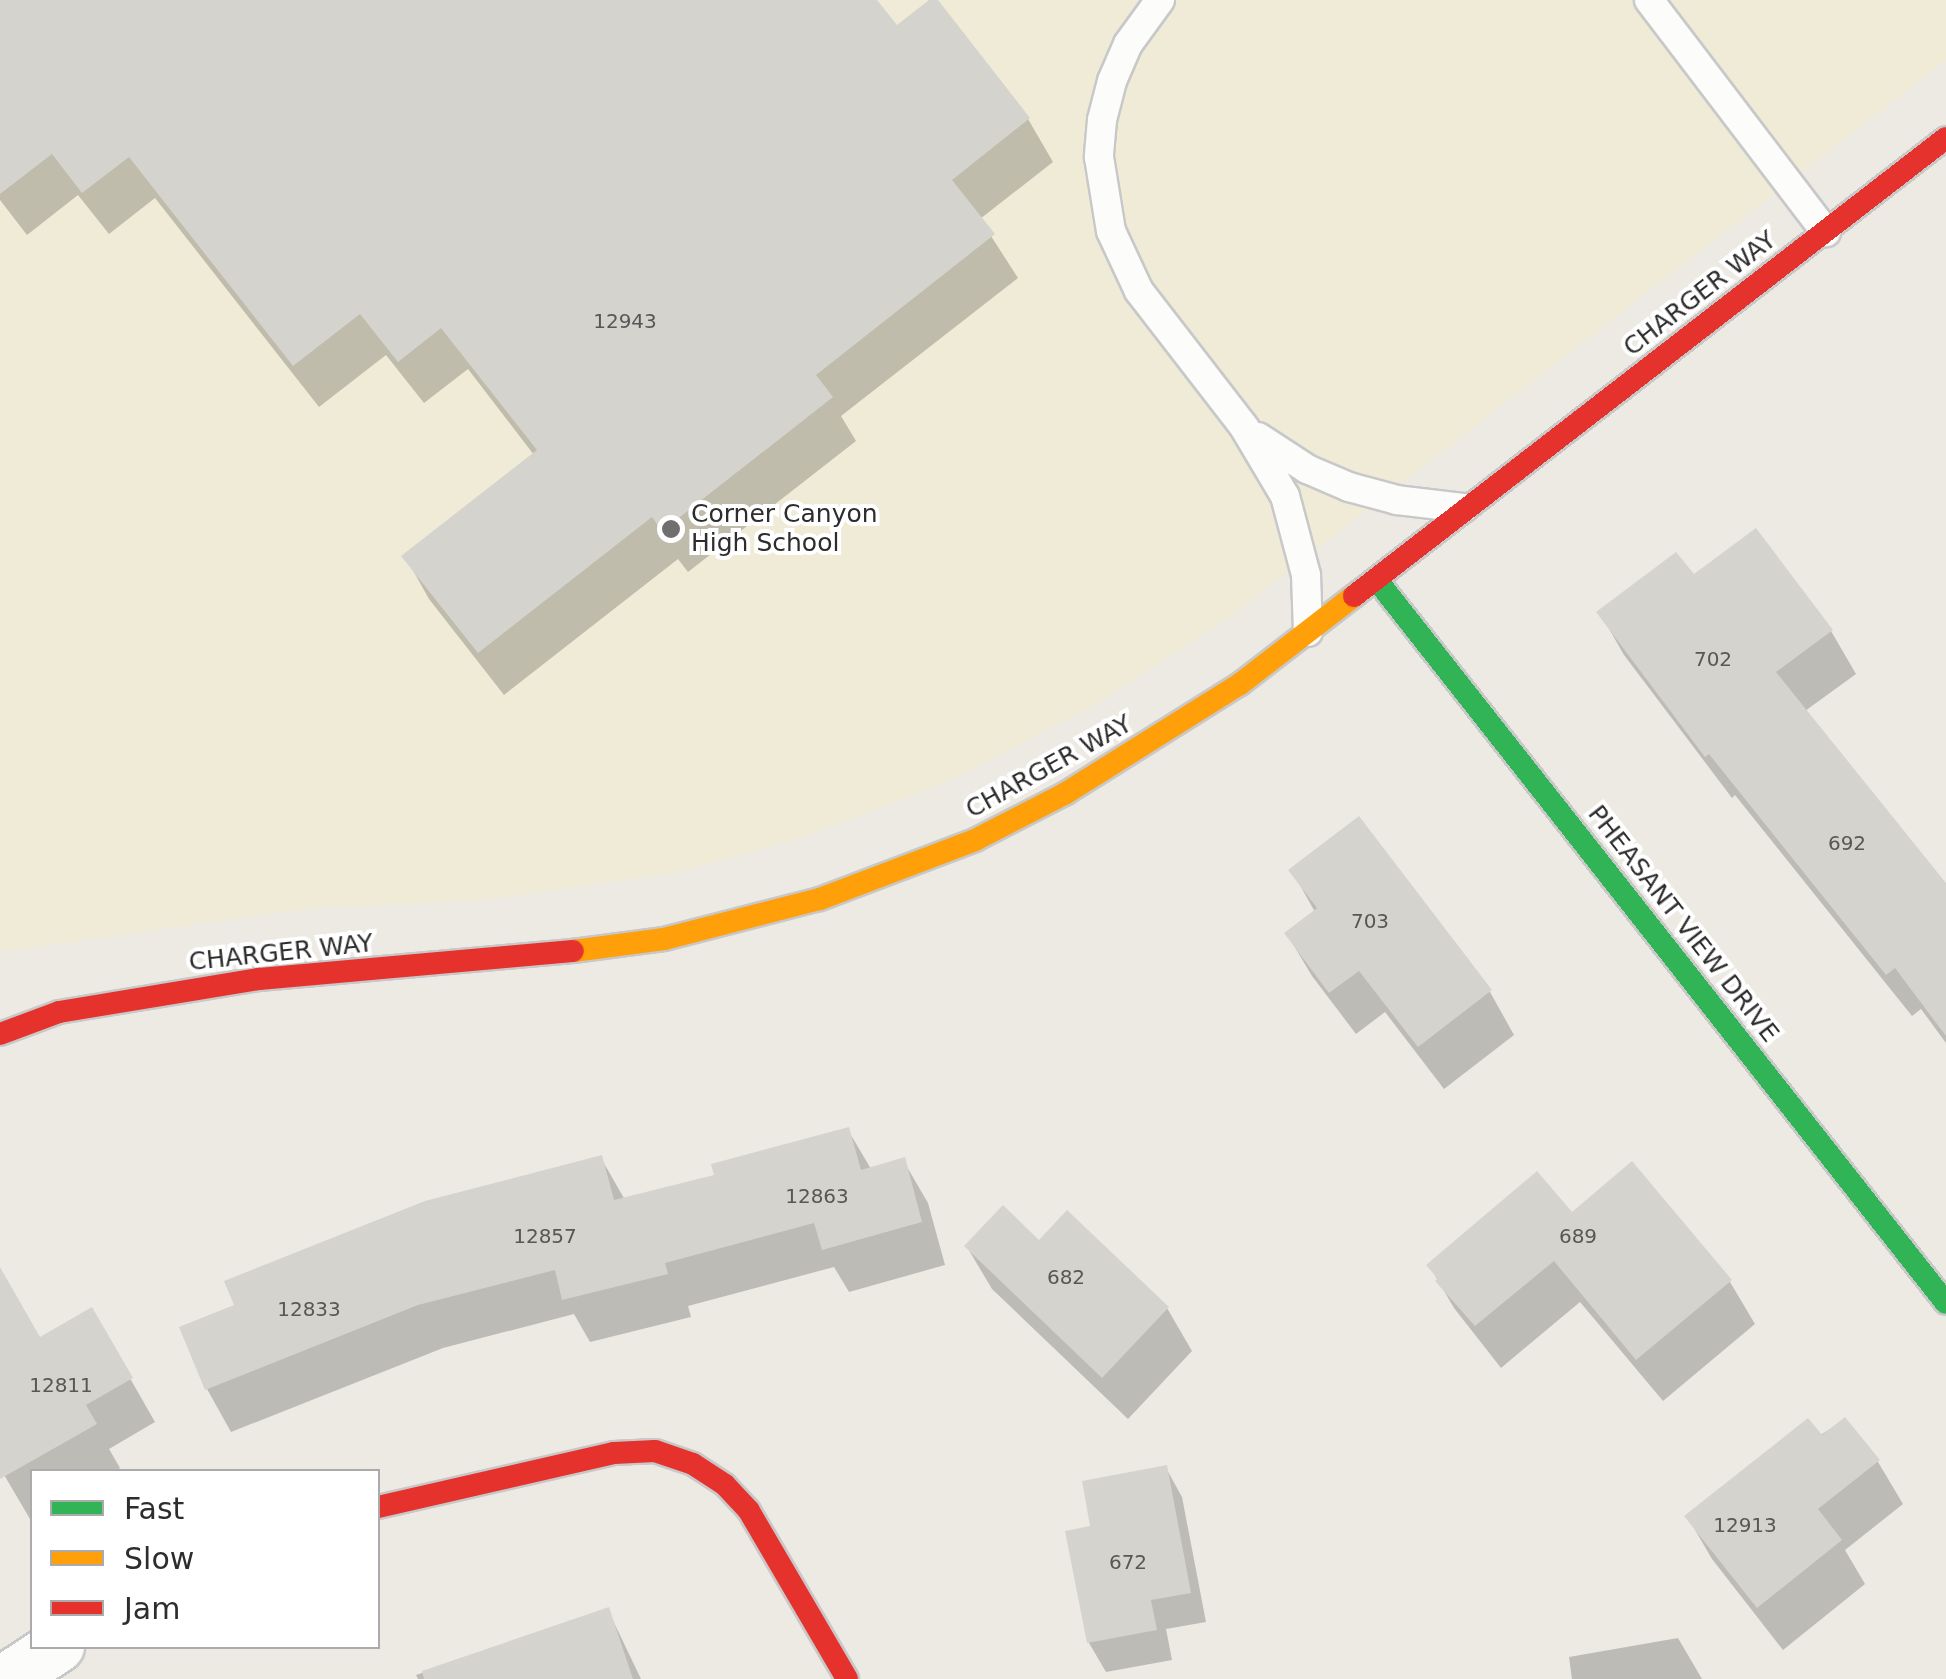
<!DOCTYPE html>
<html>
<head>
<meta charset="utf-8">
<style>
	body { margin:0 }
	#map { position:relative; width:1946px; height:1679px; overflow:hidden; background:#eceae3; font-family:"DejaVu Sans",sans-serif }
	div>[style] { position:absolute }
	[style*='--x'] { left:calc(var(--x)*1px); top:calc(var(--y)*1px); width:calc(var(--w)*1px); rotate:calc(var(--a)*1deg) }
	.education>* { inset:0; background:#efebd7 }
	.shadow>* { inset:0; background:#0003 }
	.building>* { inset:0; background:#d5d3ce }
	.roads { filter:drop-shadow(2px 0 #c9c8c8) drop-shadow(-2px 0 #c9c8c8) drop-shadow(0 2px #c9c8c8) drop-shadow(0 -2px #c9c8c8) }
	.lane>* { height:28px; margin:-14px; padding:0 14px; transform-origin:14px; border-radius:14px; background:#fcfcfb }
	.street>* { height:52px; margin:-26px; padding:0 26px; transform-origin:26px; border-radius:26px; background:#fcfcfb }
	.fast>* { height:22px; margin:-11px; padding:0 11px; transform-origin:11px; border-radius:11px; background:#30b455 }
	.slow>* { height:22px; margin:-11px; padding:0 11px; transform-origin:11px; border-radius:11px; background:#ff9f0a }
	.jam>* { height:22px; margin:-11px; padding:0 11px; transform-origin:11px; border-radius:11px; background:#e5322d }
	.dots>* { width:28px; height:28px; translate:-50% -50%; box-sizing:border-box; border:5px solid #fff; border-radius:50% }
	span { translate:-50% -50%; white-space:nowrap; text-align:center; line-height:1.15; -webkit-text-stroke:8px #fff; paint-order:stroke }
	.number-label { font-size:20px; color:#585756 }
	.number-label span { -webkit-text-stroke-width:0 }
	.street-label { font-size:25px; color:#2d2d2d }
	.poi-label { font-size:25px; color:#2d2d2d }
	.left { translate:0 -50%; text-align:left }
	.legend { position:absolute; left:30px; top:1469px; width:350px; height:180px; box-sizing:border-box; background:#fff; border:2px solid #ababab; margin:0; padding:12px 18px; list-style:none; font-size:30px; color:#2d2d2d }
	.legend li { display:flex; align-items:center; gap:20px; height:50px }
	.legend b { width:50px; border:2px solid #ababab }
</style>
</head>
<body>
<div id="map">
	<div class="education">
		<i style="clip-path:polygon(0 0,1946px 0,1946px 60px,1228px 618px,1098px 703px,951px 780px,802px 838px,679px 872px,487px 900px,304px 909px,0 952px)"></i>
	</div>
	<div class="shadow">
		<i style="clip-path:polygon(0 0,874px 0,897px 29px,935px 0,1028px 119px,1053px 162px,980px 219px,1018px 278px,841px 416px,856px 441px,688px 572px,678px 559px,504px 695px,429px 599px,405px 556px,534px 455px,468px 369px,424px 403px,386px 355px,319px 407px,155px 198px,109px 234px,78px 195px,27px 235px,0 200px)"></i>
		<i style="clip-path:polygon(1694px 578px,1831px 631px,1856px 674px,1805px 711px,1946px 887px,1946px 1043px,1921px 1009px,1912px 1016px,1735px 795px,1732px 798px,1624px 655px,1600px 613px)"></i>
		<i style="clip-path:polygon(1359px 819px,1490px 992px,1514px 1035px,1444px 1089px,1385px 1012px,1356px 1034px,1312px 976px,1287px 934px,1315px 912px,1292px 871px)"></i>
		<i style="clip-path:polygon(848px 1130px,871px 1169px,903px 1160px,928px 1203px,945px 1265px,849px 1292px,834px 1267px,688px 1306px,691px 1317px,590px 1342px,574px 1314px,443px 1348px,231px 1432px,207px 1389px,601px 1158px,625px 1200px,717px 1176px)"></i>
		<i style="clip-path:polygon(1632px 1164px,1730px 1282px,1755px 1324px,1663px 1401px,1580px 1302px,1501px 1368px,1454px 1308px,1429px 1265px,1571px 1216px)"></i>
		<i style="clip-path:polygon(1039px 1244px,1167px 1308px,1192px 1351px,1128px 1419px,992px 1289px,967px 1247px)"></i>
		<i style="clip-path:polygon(0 1297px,39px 1340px,91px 1310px,155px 1422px,109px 1449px,120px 1468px,114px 1472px,32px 1472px,30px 1519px,0 1468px)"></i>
		<i style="clip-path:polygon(1845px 1420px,1878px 1462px,1903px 1504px,1845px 1550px,1865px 1584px,1783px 1650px,1712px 1559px,1687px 1516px)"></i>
		<i style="clip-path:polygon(1166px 1468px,1182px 1497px,1206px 1622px,1166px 1629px,1172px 1660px,1106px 1672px,1089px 1643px,1093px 1528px)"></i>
		<i style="clip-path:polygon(608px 1610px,641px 1679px,418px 1679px,416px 1675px)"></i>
		<i style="clip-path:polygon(1678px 1638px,1702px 1679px,1572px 1679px,1569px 1657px)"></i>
	</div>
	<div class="building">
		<i style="clip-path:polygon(0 0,877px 0,897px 25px,929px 0,938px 0,1030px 118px,952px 180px,995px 234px,816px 375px,833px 397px,662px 531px,652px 517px,478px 653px,401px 556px,537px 450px,441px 328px,398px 362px,360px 314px,293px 366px,129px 157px,82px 193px,52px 154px,0 194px)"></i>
		<i style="clip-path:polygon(1756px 528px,1833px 630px,1776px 672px,1946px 883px,1946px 1036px,1895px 968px,1886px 975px,1709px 754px,1705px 757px,1596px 612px,1676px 552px,1694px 574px)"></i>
		<i style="clip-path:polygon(1359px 816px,1492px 990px,1418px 1047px,1359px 971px,1329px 993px,1284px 933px,1317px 908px,1288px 870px)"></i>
		<i style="clip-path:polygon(849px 1127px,861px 1170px,905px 1157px,922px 1222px,822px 1250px,814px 1223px,665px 1263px,668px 1274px,562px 1300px,555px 1270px,418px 1305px,205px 1390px,179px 1327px,234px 1305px,224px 1281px,425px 1201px,602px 1155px,614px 1200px,714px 1175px,711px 1164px)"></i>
		<i style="clip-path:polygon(1632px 1161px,1732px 1280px,1636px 1360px,1554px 1261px,1475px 1326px,1435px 1281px,1438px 1279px,1426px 1265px,1537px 1171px,1572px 1212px)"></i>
		<i style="clip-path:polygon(1003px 1205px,1039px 1240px,1067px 1210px,1169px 1307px,1102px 1378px,964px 1246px)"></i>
		<i style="clip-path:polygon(0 1267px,40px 1337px,92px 1307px,133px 1378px,86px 1405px,97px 1424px,0 1479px)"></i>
		<i style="clip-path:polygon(1845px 1417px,1880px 1460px,1818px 1509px,1842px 1540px,1757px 1608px,1684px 1516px,1808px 1418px,1822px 1435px)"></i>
		<i style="clip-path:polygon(1167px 1465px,1191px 1593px,1151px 1600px,1157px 1630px,1087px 1643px,1065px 1531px,1090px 1526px,1082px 1481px)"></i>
		<i style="clip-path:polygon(609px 1607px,633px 1679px,424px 1679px,422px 1671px)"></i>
	</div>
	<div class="roads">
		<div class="lane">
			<i style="--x:1160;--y:0;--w:54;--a:126"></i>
			<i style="--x:1128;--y:44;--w:40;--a:113.4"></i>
			<i style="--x:1112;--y:81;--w:40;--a:104.4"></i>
			<i style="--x:1102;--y:120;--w:37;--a:95"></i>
			<i style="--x:1099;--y:157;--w:75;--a:80.8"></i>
			<i style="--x:1111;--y:231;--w:66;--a:65"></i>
			<i style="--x:1139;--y:291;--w:172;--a:52.3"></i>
			<i style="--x:1244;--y:427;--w:80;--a:59.3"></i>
			<i style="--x:1285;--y:496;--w:82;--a:75.1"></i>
			<i style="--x:1306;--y:575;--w:57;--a:88"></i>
			<i style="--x:1649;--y:0;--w:292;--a:52.7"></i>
			<i style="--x:1258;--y:437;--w:59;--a:33.1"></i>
			<i style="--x:1307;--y:469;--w:46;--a:23.2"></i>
			<i style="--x:1349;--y:487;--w:50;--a:15.2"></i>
			<i style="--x:1397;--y:500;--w:67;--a:6.8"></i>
		</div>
		<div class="street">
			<i style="--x:8;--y:1679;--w:60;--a:-33.4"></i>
		</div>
		<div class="fast">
			<i style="--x:1376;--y:579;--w:921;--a:51.79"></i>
		</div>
		<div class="slow">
			<i style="--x:573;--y:951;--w:92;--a:-7.5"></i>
			<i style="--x:664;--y:939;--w:161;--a:-14.4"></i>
			<i style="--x:820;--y:899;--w:166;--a:-20.8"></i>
			<i style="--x:975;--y:840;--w:102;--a:-27.3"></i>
			<i style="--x:1066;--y:793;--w:205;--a:-32.1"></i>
			<i style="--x:1240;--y:684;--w:144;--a:-37.7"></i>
		</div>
		<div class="jam">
			<i style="--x:1354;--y:596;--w:748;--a:-37.73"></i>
			<i style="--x:0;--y:1034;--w:63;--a:-20.4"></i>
			<i style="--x:59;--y:1012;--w:203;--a:-9.4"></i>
			<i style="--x:259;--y:979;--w:315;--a:-5.1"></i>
			<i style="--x:378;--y:1507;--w:242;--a:-12.9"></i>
			<i style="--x:614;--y:1453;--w:41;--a:-2.8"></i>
			<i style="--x:655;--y:1451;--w:40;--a:18.9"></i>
			<i style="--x:693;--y:1464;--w:38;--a:33"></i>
			<i style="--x:725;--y:1485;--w:35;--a:47"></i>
			<i style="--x:749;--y:1511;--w:194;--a:59.7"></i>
		</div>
	</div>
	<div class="dots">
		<i style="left:671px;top:529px;background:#706f6d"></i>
	</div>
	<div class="number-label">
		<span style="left:625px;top:321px">12943</span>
		<span style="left:1713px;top:659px">702</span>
		<span style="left:1847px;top:843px">692</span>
		<span style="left:1370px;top:921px">703</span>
		<span style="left:817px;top:1196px">12863</span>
		<span style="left:545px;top:1236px">12857</span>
		<span style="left:1578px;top:1236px">689</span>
		<span style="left:1066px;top:1277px">682</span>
		<span style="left:309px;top:1309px">12833</span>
		<span style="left:61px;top:1385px">12811</span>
		<span style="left:1745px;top:1525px">12913</span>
		<span style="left:1128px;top:1562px">672</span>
	</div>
	<div class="street-label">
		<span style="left:1700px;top:294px;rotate:-38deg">CHARGER WAY</span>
		<span style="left:1049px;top:767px;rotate:-29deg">CHARGER WAY</span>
		<span style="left:1683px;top:924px;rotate:52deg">PHEASANT VIEW DRIVE</span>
		<span style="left:281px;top:953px;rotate:-6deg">CHARGER WAY</span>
	</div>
	<div class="poi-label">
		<span class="left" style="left:691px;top:529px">Corner Canyon<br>High School</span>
	</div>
	<ul class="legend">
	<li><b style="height:12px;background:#30b455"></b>Fast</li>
	<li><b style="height:12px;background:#ff9f0a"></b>Slow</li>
	<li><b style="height:12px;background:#e5322d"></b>Jam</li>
	</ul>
</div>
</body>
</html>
